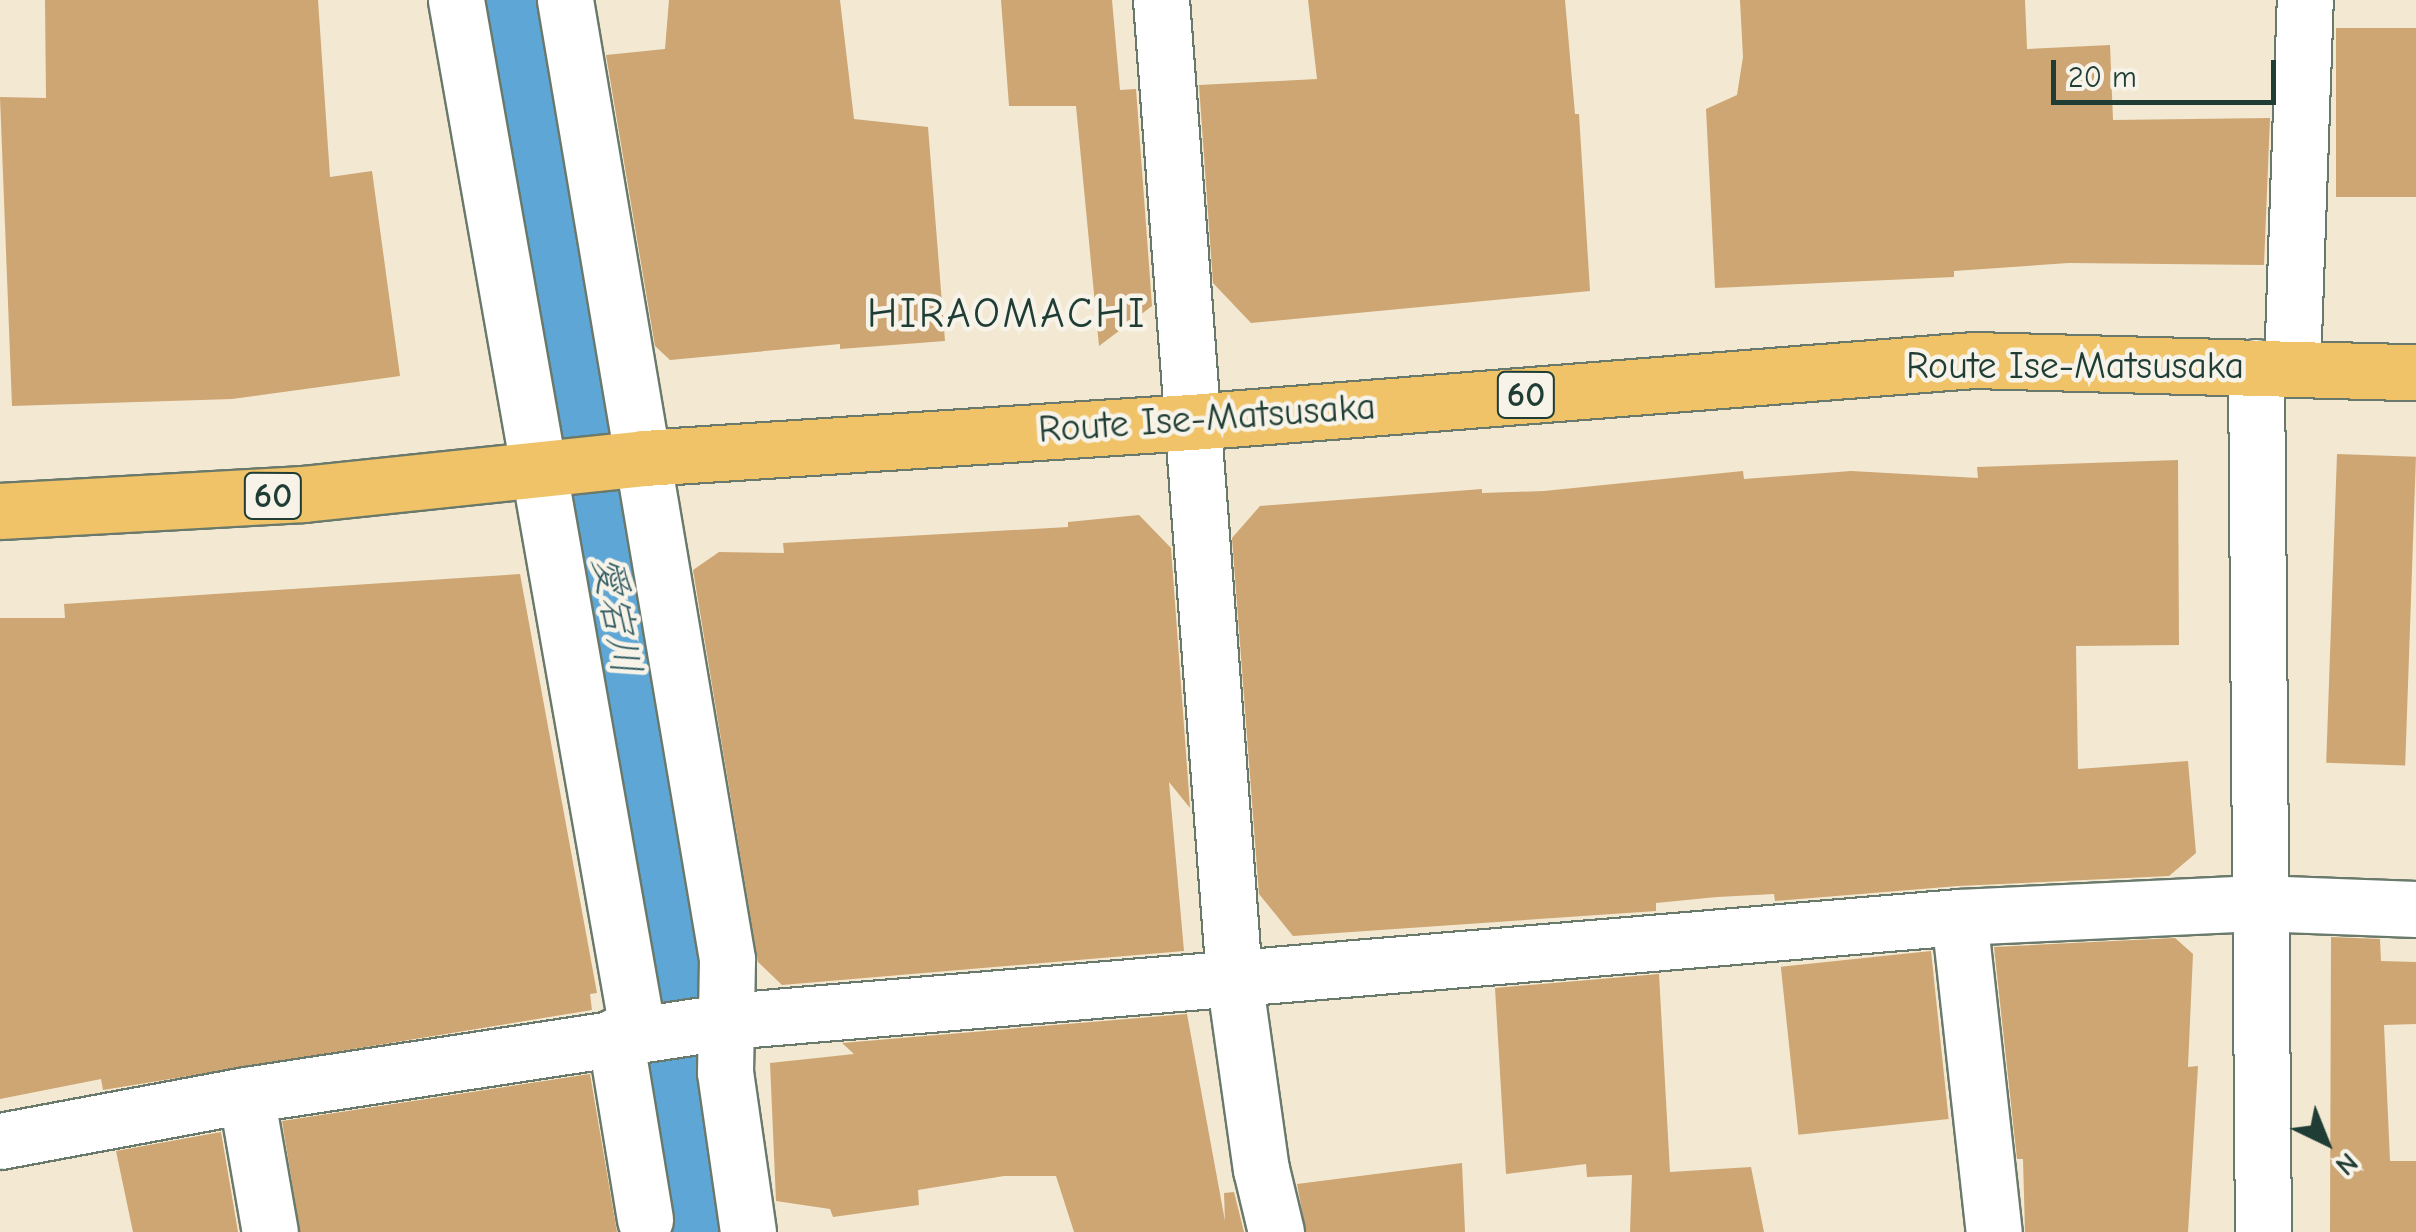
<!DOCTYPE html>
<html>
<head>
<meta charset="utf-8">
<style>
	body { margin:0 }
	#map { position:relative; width:2416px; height:1232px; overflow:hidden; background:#f3e8d2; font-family:"Comic Neue","Klee One",sans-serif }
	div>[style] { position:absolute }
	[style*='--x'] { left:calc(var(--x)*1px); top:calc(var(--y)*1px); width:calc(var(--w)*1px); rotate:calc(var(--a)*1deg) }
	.river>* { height:135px; margin:-67.5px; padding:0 67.5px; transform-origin:67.5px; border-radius:67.5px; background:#5ea6d5 }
	.building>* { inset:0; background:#cda673; transform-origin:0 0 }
	.roads { filter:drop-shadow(2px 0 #69796b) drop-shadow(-2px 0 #69796b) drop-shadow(0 2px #69796b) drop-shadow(0 -2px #69796b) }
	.street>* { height:55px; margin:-27.5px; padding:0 27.5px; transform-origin:27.5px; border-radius:27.5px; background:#fff }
	.primary>* { height:55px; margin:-27.5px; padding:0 27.5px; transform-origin:27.5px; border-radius:27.5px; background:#f0c369 }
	span { translate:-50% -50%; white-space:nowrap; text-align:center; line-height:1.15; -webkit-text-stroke:9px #f7f3e8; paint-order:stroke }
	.shield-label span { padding:2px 8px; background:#f7f3e8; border:2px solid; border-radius:8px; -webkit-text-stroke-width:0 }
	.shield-label { font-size:35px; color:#1f3d34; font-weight:700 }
	.street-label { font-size:38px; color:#1f3d34 }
	.water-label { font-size:40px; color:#325c64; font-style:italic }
	.quarter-label { font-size:42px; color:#1f3d34; letter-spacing:2.5px }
	.north { position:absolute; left:2276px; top:1092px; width:100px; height:100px; -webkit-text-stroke:8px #f7f3e8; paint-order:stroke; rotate:137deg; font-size:28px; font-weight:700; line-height:40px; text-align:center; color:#1f3d34 }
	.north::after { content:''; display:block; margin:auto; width:35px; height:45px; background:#1f3d34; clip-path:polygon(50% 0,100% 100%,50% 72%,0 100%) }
	.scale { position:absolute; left:2051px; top:60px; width:225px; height:45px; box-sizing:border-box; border:5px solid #1f3d34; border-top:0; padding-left:12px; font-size:30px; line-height:35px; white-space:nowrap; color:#1f3d34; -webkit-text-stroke:8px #f7f3e8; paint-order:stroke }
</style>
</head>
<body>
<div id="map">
	<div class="river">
		<i style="--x:512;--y:0;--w:1007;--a:80.34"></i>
		<i style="--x:681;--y:993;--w:80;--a:97.2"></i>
		<i style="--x:671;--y:1072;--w:161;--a:82.5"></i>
	</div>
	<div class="building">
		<i style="clip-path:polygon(45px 0,318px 0,330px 177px,372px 171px,400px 376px,232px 399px,12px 406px,0 97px,46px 98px)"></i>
		<i style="clip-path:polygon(669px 0,840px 0,854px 119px,928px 127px,945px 341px,840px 349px,840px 344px,670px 360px,655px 346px,606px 55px,665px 49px)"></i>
		<i style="clip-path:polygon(1001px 0,1112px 0,1120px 90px,1136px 89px,1152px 306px,1099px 346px,1076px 106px,1009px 106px)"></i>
		<i style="clip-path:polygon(1308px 0,1565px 0,1575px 114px,1579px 114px,1590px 291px,1251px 323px,1213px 283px,1199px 85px,1317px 79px)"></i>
		<i style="clip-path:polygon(1740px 0,2025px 0,2027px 49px,2110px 45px,2113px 120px,2270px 118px,2264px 265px,2069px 263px,1954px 271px,1954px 277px,1715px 288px,1706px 109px,1737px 95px,1743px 57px)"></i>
		<i style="left:2416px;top:28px;width:169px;height:80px;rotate:90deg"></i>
		<i style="left:2337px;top:454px;width:79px;height:309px;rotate:2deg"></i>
		<i style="clip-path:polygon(2178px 460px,2179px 645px,2076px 646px,2078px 769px,2188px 761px,2196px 853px,2169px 876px,1958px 886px,1775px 901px,1774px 894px,1717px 897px,1656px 903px,1656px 911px,1293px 936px,1259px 894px,1232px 538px,1260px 506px,1482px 489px,1482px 493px,1544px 491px,1743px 471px,1744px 479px,1851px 471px,1978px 478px,1977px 467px)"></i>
		<i style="clip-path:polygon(1139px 515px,1171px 548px,1190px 808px,1169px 782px,1184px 951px,782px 985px,758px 962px,693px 570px,719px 552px,784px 553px,783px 543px,1068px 527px,1068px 522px)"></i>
		<i style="clip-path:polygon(520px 574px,597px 993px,590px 994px,592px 1010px,103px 1090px,101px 1079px,0 1099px,0 618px,65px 618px,64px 604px)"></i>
		<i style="clip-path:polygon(2331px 937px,2380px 939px,2381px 961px,2416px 962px,2416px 1024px,2384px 1025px,2390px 1161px,2416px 1161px,2416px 1232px,2330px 1232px)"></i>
		<i style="clip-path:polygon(2175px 938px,2193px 954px,2188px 1067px,2198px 1066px,2188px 1232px,2025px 1232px,2023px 1159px,2017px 1159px,1994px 947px)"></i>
		<i style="left:1931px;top:951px;width:169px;height:151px;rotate:84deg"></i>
		<i style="clip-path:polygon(1659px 974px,1670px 1172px,1751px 1167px,1764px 1232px,1630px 1232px,1632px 1175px,1587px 1177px,1586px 1164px,1506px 1174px,1495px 988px)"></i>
		<i style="clip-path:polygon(1187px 1014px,1225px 1221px,1224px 1193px,1234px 1192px,1244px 1232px,1074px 1232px,1056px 1176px,1004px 1176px,918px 1190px,919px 1205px,833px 1217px,830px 1209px,776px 1201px,770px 1063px,854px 1054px,842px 1043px)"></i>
		<i style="clip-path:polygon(590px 1074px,617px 1232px,300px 1232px,282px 1121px)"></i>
		<i style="clip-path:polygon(221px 1132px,238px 1232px,133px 1232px,116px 1151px)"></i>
		<i style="clip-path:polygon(1462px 1163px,1465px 1232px,1306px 1232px,1297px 1184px)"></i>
	</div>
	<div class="roads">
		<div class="street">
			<i style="--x:456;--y:0;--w:1050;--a:80.02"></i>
			<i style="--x:565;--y:0;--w:973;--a:80.41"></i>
			<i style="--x:727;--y:959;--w:113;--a:91"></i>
			<i style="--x:725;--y:1072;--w:162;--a:81.8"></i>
			<i style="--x:1161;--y:0;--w:981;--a:85.73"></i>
			<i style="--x:1234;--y:978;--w:193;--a:82"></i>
			<i style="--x:1261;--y:1169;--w:65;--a:76.6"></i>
			<i style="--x:2256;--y:367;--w:865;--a:89.54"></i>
			<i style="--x:2292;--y:367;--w:367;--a:-88"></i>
			<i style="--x:1959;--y:917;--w:317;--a:83.7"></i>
			<i style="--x:615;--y:1036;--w:186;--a:80.7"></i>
			<i style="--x:246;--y:1095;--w:139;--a:80.1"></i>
			<i style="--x:0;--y:1141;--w:250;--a:-10.6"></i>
			<i style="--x:246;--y:1095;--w:488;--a:-8.7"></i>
			<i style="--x:728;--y:1021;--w:1235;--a:-4.83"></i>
			<i style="--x:1959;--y:917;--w:298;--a:-2.7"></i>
			<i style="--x:2257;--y:903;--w:159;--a:2.2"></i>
		</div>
		<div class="primary">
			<i style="--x:0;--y:511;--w:303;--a:-3.2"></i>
			<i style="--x:303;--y:494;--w:343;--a:-6"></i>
			<i style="--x:644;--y:458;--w:548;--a:-3.77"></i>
			<i style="--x:1191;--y:422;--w:785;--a:-4.53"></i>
			<i style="--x:1974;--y:360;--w:442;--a:1.6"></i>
		</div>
	</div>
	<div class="shield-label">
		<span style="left:1526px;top:395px">60</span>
		<span style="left:273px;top:496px">60</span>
	</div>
	<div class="street-label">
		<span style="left:2075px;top:367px">Route Ise-Matsusaka</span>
		<span style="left:1207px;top:419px;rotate:-4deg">Route Ise-Matsusaka</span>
	</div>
	<div class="water-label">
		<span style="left:617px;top:615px;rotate:80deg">愛宕川</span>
	</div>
	<div class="quarter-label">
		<span style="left:1007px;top:314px">HIRAOMACHI</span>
	</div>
	<div class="north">N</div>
	<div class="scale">20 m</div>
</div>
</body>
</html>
